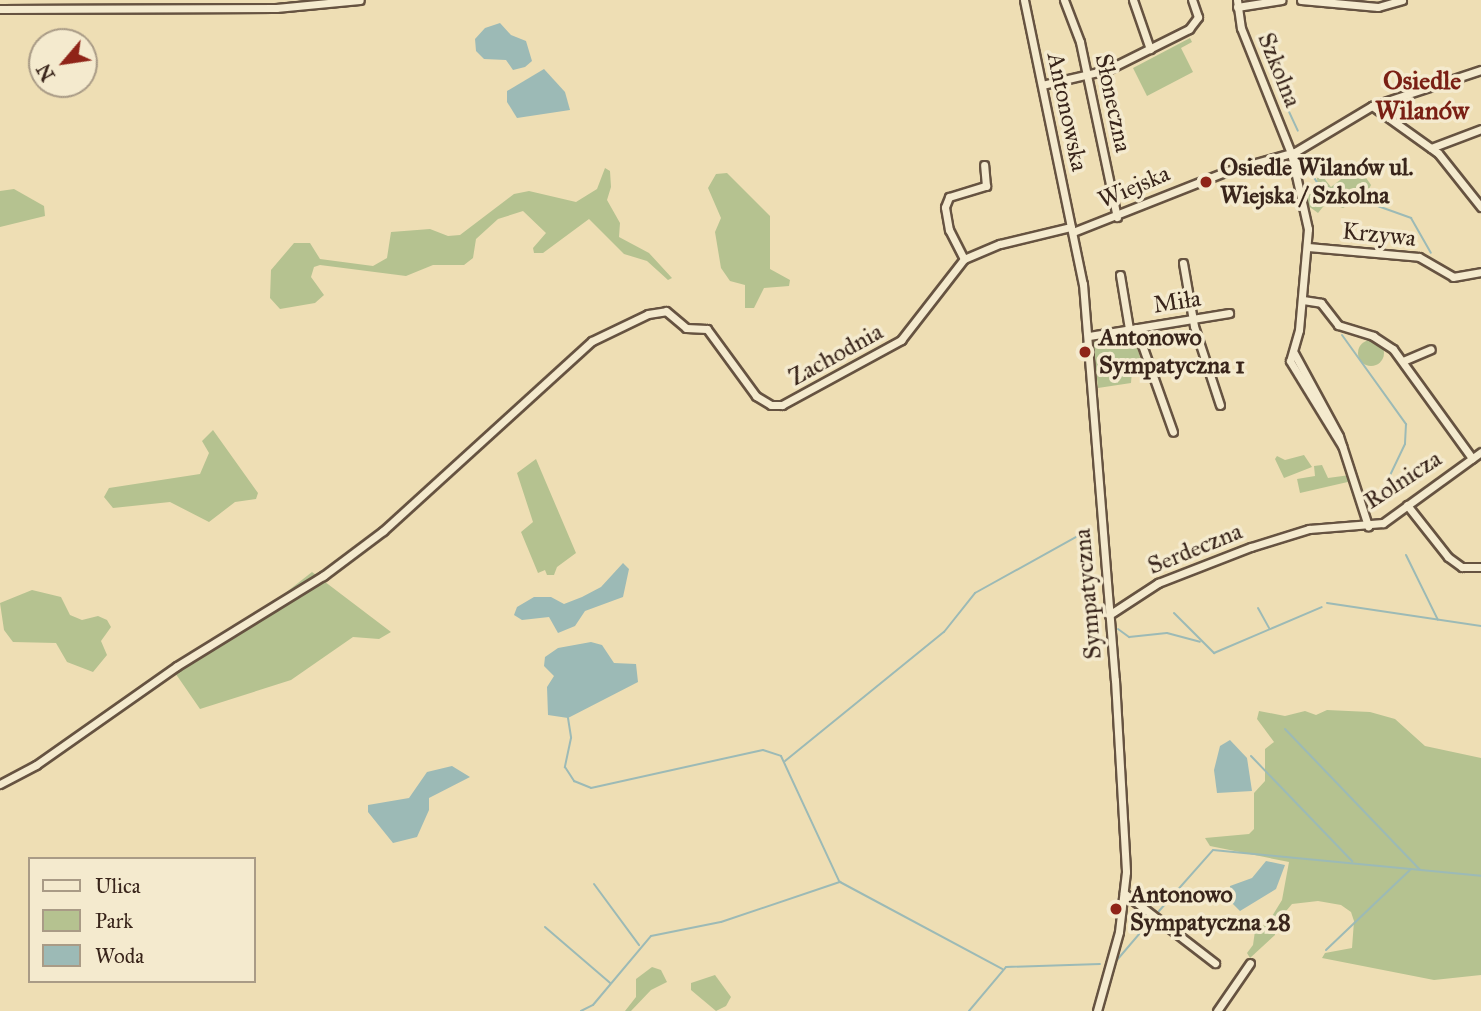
<!DOCTYPE html>
<html>
<head>
<meta charset="utf-8">
<style>
	body { margin:0 }
	#map { position:relative; width:1481px; height:1011px; overflow:hidden; background:#eedeb4; font-family:"IM FELL Great Primer",serif }
	div>[style] { position:absolute }
	[style*='--x'] { left:calc(var(--x)*1px); top:calc(var(--y)*1px); width:calc(var(--w)*1px); rotate:calc(var(--a)*1deg) }
	.green>* { inset:0; background:#b5c290 }
	.round { border-radius:50% }
	.water>* { inset:0; background:#9cbab6 }
	.stream>* { height:2px; margin:-1px; padding:0 1px; transform-origin:1px; border-radius:1px; background:#9cbab6 }
	.roads { filter:drop-shadow(2px 0 #665341) drop-shadow(-2px 0 #665341) drop-shadow(0 2px #665341) drop-shadow(0 -2px #665341) }
	.minor>* { height:7px; margin:-3.5px; padding:0 3.5px; transform-origin:3.5px; border-radius:3.5px; background:#f4eace }
	.dots>* { width:19px; height:19px; translate:-50% -50%; box-sizing:border-box; border:4px solid #f4eace; border-radius:50% }
	span { translate:-50% -50%; white-space:nowrap; text-align:center; line-height:1.15; -webkit-text-stroke:7px #f4eace; paint-order:stroke }
	.street-label { font-size:24px; color:#39251b }
	.poi-label { font-size:24px; color:#39251b; font-weight:700 }
	.left { translate:0 -50%; text-align:left }
	.neighbourhood-label { font-size:26px; color:#7a1f14; font-weight:700 }
	.legend { position:absolute; left:28px; top:857px; width:228px; height:126px; box-sizing:border-box; background:#f4eace; border:2px solid #a99b86; margin:0; padding:9px 12px; list-style:none; font-size:21px; color:#39251b }
	.legend li { display:flex; align-items:center; gap:14px; height:35px }
	.legend b { width:35px; border:2px solid #a99b86 }
	.north { position:absolute; left:28px; top:28px; width:70px; height:70px; box-sizing:border-box; background:#f4eace; border:2px solid #a99b86; border-radius:50%; rotate:241deg; font-size:19px; font-weight:700; line-height:28px; text-align:center; color:#39251b }
	.north::after { content:''; display:block; margin:auto; width:24px; height:32px; background:#8f2418; clip-path:polygon(50% 0,100% 100%,50% 72%,0 100%) }
</style>
</head>
<body>
<div id="map">
	<div class="green">
		<i style="clip-path:polygon(1190px 38px,1192px 42px,1181px 48px,1193px 72px,1147px 96px,1133px 68px)"></i>
		<i style="clip-path:polygon(605px 168px,610px 171px,611px 187px,607px 200px,620px 223px,619px 237px,649px 253px,672px 278px,668px 280px,647px 261px,624px 254px,589px 219px,543px 253px,534px 253px,533px 248px,546px 233px,523px 211px,498px 219px,476px 239px,473px 258px,464px 265px,433px 265px,406px 276px,320px 265px,314px 267px,311px 277px,324px 295px,315px 303px,280px 309px,270px 298px,271px 270px,294px 243px,310px 243px,320px 259px,373px 266px,387px 258px,391px 232px,430px 229px,448px 236px,460px 235px,514px 194px,529px 191px,576px 202px,597px 189px)"></i>
		<i style="clip-path:polygon(1354px 169px,1360px 169px,1371px 185px,1366px 195px,1343px 208px,1327px 202px,1318px 213px,1307px 205px,1303px 193px,1318px 195px,1317px 178px,1323px 177px,1331px 187px)"></i>
		<i style="clip-path:polygon(727px 173px,770px 216px,770px 269px,790px 280px,789px 286px,764px 288px,754px 308px,745px 308px,745px 285px,730px 281px,721px 268px,715px 232px,721px 218px,708px 188px,716px 174px)"></i>
		<i style="clip-path:polygon(14px 189px,44px 206px,45px 216px,0 227px,0 191px)"></i>
		<i style="clip-path:polygon(1127px 333px,1134px 335px,1141px 361px,1132px 370px,1131px 383px,1098px 388px,1093px 342px)"></i>
		<i class="round" style="left:1358px;top:340px;width:26px;height:26px"></i>
		<i style="clip-path:polygon(213px 430px,258px 493px,256px 499px,235px 502px,209px 522px,170px 502px,113px 508px,104px 497px,109px 488px,200px 474px,209px 453px,202px 441px)"></i>
		<i style="clip-path:polygon(1304px 455px,1312px 467px,1284px 478px,1275px 459px,1277px 456px,1285px 460px)"></i>
		<i style="clip-path:polygon(536px 459px,576px 553px,557px 567px,554px 575px,547px 575px,545px 570px,538px 573px,521px 532px,533px 522px,517px 473px)"></i>
		<i style="clip-path:polygon(1322px 465px,1328px 478px,1350px 475px,1352px 481px,1300px 493px,1297px 479px,1315px 476px,1314px 466px)"></i>
		<i style="clip-path:polygon(312px 572px,391px 632px,379px 639px,353px 637px,291px 680px,200px 709px,171px 667px,270px 605px)"></i>
		<i style="clip-path:polygon(32px 590px,61px 597px,70px 615px,82px 620px,98px 616px,107px 620px,111px 627px,101px 641px,107px 655px,93px 672px,67px 662px,56px 643px,13px 642px,4px 630px,0 603px)"></i>
		<i style="clip-path:polygon(1327px 710px,1370px 712px,1395px 719px,1425px 746px,1481px 758px,1481px 975px,1434px 980px,1322px 958px,1325px 953px,1352px 948px,1354px 921px,1351px 912px,1341px 905px,1318px 901px,1292px 904px,1275px 924px,1275px 935px,1250px 958px,1247px 953px,1253px 945px,1256px 924px,1266px 926px,1282px 900px,1289px 862px,1210px 846px,1205px 838px,1249px 834px,1254px 829px,1254px 793px,1265px 781px,1265px 749px,1274px 742px,1257px 719px,1259px 711px,1285px 716px,1305px 711px,1316px 715px)"></i>
		<i style="clip-path:polygon(652px 967px,661px 970px,667px 982px,651px 990px,631px 1011px,625px 1011px,636px 997px,636px 979px)"></i>
		<i style="clip-path:polygon(715px 975px,731px 997px,726px 1006px,716px 1011px,691px 990px,691px 983px)"></i>
	</div>
	<div class="water">
		<i style="clip-path:polygon(500px 23px,511px 35px,526px 41px,532px 61px,525px 67px,513px 70px,506px 60px,484px 59px,476px 51px,475px 39px,485px 28px)"></i>
		<i style="clip-path:polygon(544px 69px,565px 92px,570px 110px,517px 118px,507px 102px,507px 91px)"></i>
		<i style="clip-path:polygon(623px 563px,629px 569px,623px 597px,585px 611px,575px 626px,558px 633px,549px 617px,522px 620px,514px 615px,517px 607px,534px 597px,551px 597px,564px 604px,582px 597px,601px 587px)"></i>
		<i style="clip-path:polygon(591px 642px,602px 645px,614px 663px,636px 664px,638px 682px,568px 718px,548px 715px,547px 687px,554px 676px,544px 666px,545px 657px,558px 648px)"></i>
		<i style="clip-path:polygon(1230px 740px,1247px 758px,1252px 791px,1217px 793px,1214px 770px,1220px 746px)"></i>
		<i style="clip-path:polygon(452px 766px,470px 777px,429px 798px,429px 810px,417px 837px,393px 843px,368px 812px,368px 805px,409px 798px,427px 772px)"></i>
		<i style="clip-path:polygon(1266px 861px,1285px 865px,1276px 889px,1240px 911px,1229px 900px,1230px 886px,1252px 878px)"></i>
	</div>
	<div class="stream">
		<i style="--x:1278;--y:88;--w:47;--a:65.1"></i>
		<i style="--x:1300;--y:156;--w:35;--a:57"></i>
		<i style="--x:1319;--y:185;--w:98;--a:19.7"></i>
		<i style="--x:1411;--y:218;--w:40;--a:60.3"></i>
		<i style="--x:1342;--y:335;--w:110;--a:54.3"></i>
		<i style="--x:1406;--y:424;--w:20;--a:93"></i>
		<i style="--x:1405;--y:444;--w:55;--a:115.6"></i>
		<i style="--x:1406;--y:555;--w:72;--a:63.8"></i>
		<i style="--x:1327;--y:603;--w:156;--a:8.5"></i>
		<i style="--x:1258;--y:608;--w:23;--a:61"></i>
		<i style="--x:1174;--y:613;--w:57;--a:45"></i>
		<i style="--x:1214;--y:653;--w:117;--a:-23.1"></i>
		<i style="--x:1118;--y:629;--w:14;--a:36"></i>
		<i style="--x:1129;--y:637;--w:38;--a:-6"></i>
		<i style="--x:1167;--y:633;--w:34;--a:15"></i>
		<i style="--x:568;--y:718;--w:20;--a:81"></i>
		<i style="--x:571;--y:738;--w:30;--a:102"></i>
		<i style="--x:565;--y:767;--w:17;--a:57"></i>
		<i style="--x:574;--y:781;--w:18;--a:22"></i>
		<i style="--x:591;--y:788;--w:176;--a:-12.5"></i>
		<i style="--x:763;--y:750;--w:19;--a:18"></i>
		<i style="--x:781;--y:756;--w:138;--a:65.1"></i>
		<i style="--x:1285;--y:729;--w:195;--a:46.2"></i>
		<i style="--x:1251;--y:756;--w:146;--a:46.1"></i>
		<i style="--x:785;--y:761;--w:205;--a:-39.1"></i>
		<i style="--x:944;--y:632;--w:50;--a:-51.5"></i>
		<i style="--x:975;--y:593;--w:126;--a:-29"></i>
		<i style="--x:594;--y:884;--w:76;--a:53.6"></i>
		<i style="--x:1159;--y:911;--w:81;--a:-48.5"></i>
		<i style="--x:1213;--y:850;--w:269;--a:5.5"></i>
		<i style="--x:545;--y:927;--w:86;--a:40.7"></i>
		<i style="--x:1326;--y:950;--w:117;--a:-43.6"></i>
		<i style="--x:1117;--y:960;--w:54;--a:-49.5"></i>
		<i style="--x:581;--y:1011;--w:13;--a:-27"></i>
		<i style="--x:593;--y:1005;--w:90;--a:-50"></i>
		<i style="--x:651;--y:936;--w:71;--a:-11.3"></i>
		<i style="--x:721;--y:922;--w:126;--a:-18.6"></i>
		<i style="--x:840;--y:882;--w:184;--a:28.2"></i>
		<i style="--x:969;--y:1011;--w:57;--a:-49.9"></i>
		<i style="--x:1006;--y:967;--w:94;--a:-1.8"></i>
	</div>
	<div class="roads">
		<div class="minor">
			<i style="--x:1024;--y:0;--w:290;--a:78.3"></i>
			<i style="--x:1083;--y:284;--w:397;--a:85.4"></i>
			<i style="--x:1115;--y:680;--w:192;--a:86.7"></i>
			<i style="--x:1126;--y:872;--w:60;--a:96.7"></i>
			<i style="--x:1119;--y:932;--w:82;--a:105.6"></i>
			<i style="--x:1064;--y:0;--w:45;--a:69.1"></i>
			<i style="--x:1080;--y:42;--w:179;--a:78.1"></i>
			<i style="--x:1133;--y:0;--w:52;--a:70.9"></i>
			<i style="--x:1237;--y:0;--w:28;--a:82"></i>
			<i style="--x:1241;--y:28;--w:135;--a:68.2"></i>
			<i style="--x:1291;--y:153;--w:78;--a:77.4"></i>
			<i style="--x:1308;--y:229;--w:101;--a:95.1"></i>
			<i style="--x:1299;--y:330;--w:32;--a:106"></i>
			<i style="--x:1290;--y:361;--w:100;--a:58.5"></i>
			<i style="--x:1301;--y:0;--w:77;--a:5.2"></i>
			<i style="--x:1378;--y:7;--w:25;--a:-16"></i>
			<i style="--x:1237;--y:7;--w:45;--a:-9"></i>
			<i style="--x:0;--y:9;--w:276;--a:-0.2"></i>
			<i style="--x:276;--y:8;--w:84;--a:-5.4"></i>
			<i style="--x:1042;--y:85;--w:67;--a:-13"></i>
			<i style="--x:1107;--y:70;--w:92;--a:-26.6"></i>
			<i style="--x:1189;--y:29;--w:15;--a:-53"></i>
			<i style="--x:1198;--y:17;--w:18;--a:-109"></i>
			<i style="--x:1372;--y:106;--w:81;--a:35.5"></i>
			<i style="--x:1438;--y:153;--w:69;--a:51.5"></i>
			<i style="--x:1431;--y:148;--w:53;--a:-20.8"></i>
			<i style="--x:1073;--y:232;--w:166;--a:-21.6"></i>
			<i style="--x:1227;--y:171;--w:71;--a:-15.6"></i>
			<i style="--x:1295;--y:152;--w:90;--a:-30.9"></i>
			<i style="--x:1372;--y:106;--w:115;--a:-18.3"></i>
			<i style="--x:1308;--y:247;--w:111;--a:5.1"></i>
			<i style="--x:1419;--y:257;--w:39;--a:30"></i>
			<i style="--x:1453;--y:277;--w:28;--a:-10"></i>
			<i style="--x:964;--y:259;--w:33;--a:-117"></i>
			<i style="--x:949;--y:230;--w:23;--a:-100"></i>
			<i style="--x:945;--y:207;--w:11;--a:-68"></i>
			<i style="--x:949;--y:197;--w:39;--a:-17"></i>
			<i style="--x:986;--y:186;--w:21;--a:-95"></i>
			<i style="--x:1183;--y:263;--w:64;--a:80.1"></i>
			<i style="--x:1194;--y:326;--w:83;--a:71.8"></i>
			<i style="--x:1120;--y:275;--w:55;--a:80.5"></i>
			<i style="--x:1303;--y:300;--w:18;--a:9"></i>
			<i style="--x:1321;--y:303;--w:28;--a:52"></i>
			<i style="--x:1338;--y:325;--w:37;--a:17"></i>
			<i style="--x:1373;--y:336;--w:24;--a:33"></i>
			<i style="--x:1393;--y:349;--w:135;--a:54.1"></i>
			<i style="--x:1136;--y:328;--w:110;--a:70.4"></i>
			<i style="--x:1089;--y:336;--w:142;--a:-9.3"></i>
			<i style="--x:1294;--y:353;--w:94;--a:61.5"></i>
			<i style="--x:1339;--y:436;--w:95;--a:72.1"></i>
			<i style="--x:1403;--y:361;--w:30;--a:-23"></i>
			<i style="--x:1407;--y:505;--w:66;--a:51.7"></i>
			<i style="--x:1448;--y:557;--w:17;--a:36"></i>
			<i style="--x:1462;--y:567;--w:19;--a:0"></i>
			<i style="--x:1109;--y:615;--w:59;--a:-33.1"></i>
			<i style="--x:1158;--y:583;--w:100;--a:-21.2"></i>
			<i style="--x:1251;--y:547;--w:61;--a:-17.2"></i>
			<i style="--x:1309;--y:529;--w:74;--a:-4.6"></i>
			<i style="--x:1383;--y:523;--w:121;--a:-35.9"></i>
			<i style="--x:0;--y:784;--w:41;--a:-27.8"></i>
			<i style="--x:36;--y:765;--w:172;--a:-35.1"></i>
			<i style="--x:177;--y:666;--w:172;--a:-31.7"></i>
			<i style="--x:323;--y:576;--w:75;--a:-36.9"></i>
			<i style="--x:383;--y:531;--w:282;--a:-42.3"></i>
			<i style="--x:592;--y:341;--w:62;--a:-25.7"></i>
			<i style="--x:648;--y:314;--w:18;--a:-9"></i>
			<i style="--x:666;--y:311;--w:26;--a:40"></i>
			<i style="--x:686;--y:328;--w:21;--a:3"></i>
			<i style="--x:707;--y:329;--w:83;--a:53.8"></i>
			<i style="--x:756;--y:396;--w:17;--a:31"></i>
			<i style="--x:771;--y:405;--w:11;--a:0"></i>
			<i style="--x:782;--y:405;--w:136;--a:-28.6"></i>
			<i style="--x:901;--y:340;--w:103;--a:-52.1"></i>
			<i style="--x:964;--y:259;--w:39;--a:-23"></i>
			<i style="--x:1000;--y:244;--w:73;--a:-13.5"></i>
			<i style="--x:1124;--y:893;--w:115;--a:37.6"></i>
			<i style="--x:1217;--y:1011;--w:58;--a:-55.5"></i>
		</div>
	</div>
	<div class="dots">
		<i style="left:1206px;top:182px;background:#8f2418"></i>
		<i style="left:1085px;top:352px;background:#8f2418"></i>
		<i style="left:1116px;top:909px;background:#8f2418"></i>
	</div>
	<div class="street-label">
		<span style="left:1279px;top:70px;rotate:68deg">Szkolna</span>
		<span style="left:1113px;top:103px;rotate:78deg">Słoneczna</span>
		<span style="left:1067px;top:112px;rotate:78deg">Antonowska</span>
		<span style="left:1134px;top:187px;rotate:-23deg">Wiejska</span>
		<span style="left:1379px;top:235px;rotate:6deg">Krzywa</span>
		<span style="left:1177px;top:302px;rotate:-9deg">Miła</span>
		<span style="left:836px;top:355px;rotate:-29deg">Zachodnia</span>
		<span style="left:1403px;top:480px;rotate:-33deg">Rolnicza</span>
		<span style="left:1195px;top:549px;rotate:-22deg">Serdeczna</span>
		<span style="left:1088px;top:594px;rotate:-95deg">Sympatyczna</span>
	</div>
	<div class="poi-label">
		<span class="left" style="left:1220px;top:182px">Osiedle Wilanów ul.<br>Wiejska / Szkolna</span>
		<span class="left" style="left:1099px;top:352px">Antonowo<br>Sympatyczna 1</span>
		<span class="left" style="left:1130px;top:909px">Antonowo<br>Sympatyczna 28</span>
	</div>
	<div class="neighbourhood-label">
		<span style="left:1422px;top:96px">Osiedle<br>Wilanów</span>
	</div>
	<ul class="legend">
	<li><b style="height:9px;background:#f4eace"></b>Ulica</li>
	<li><b style="height:19px;background:#b5c290"></b>Park</li>
	<li><b style="height:19px;background:#9cbab6"></b>Woda</li>
	</ul>
	<div class="north">N</div>
</div>
</body>
</html>
